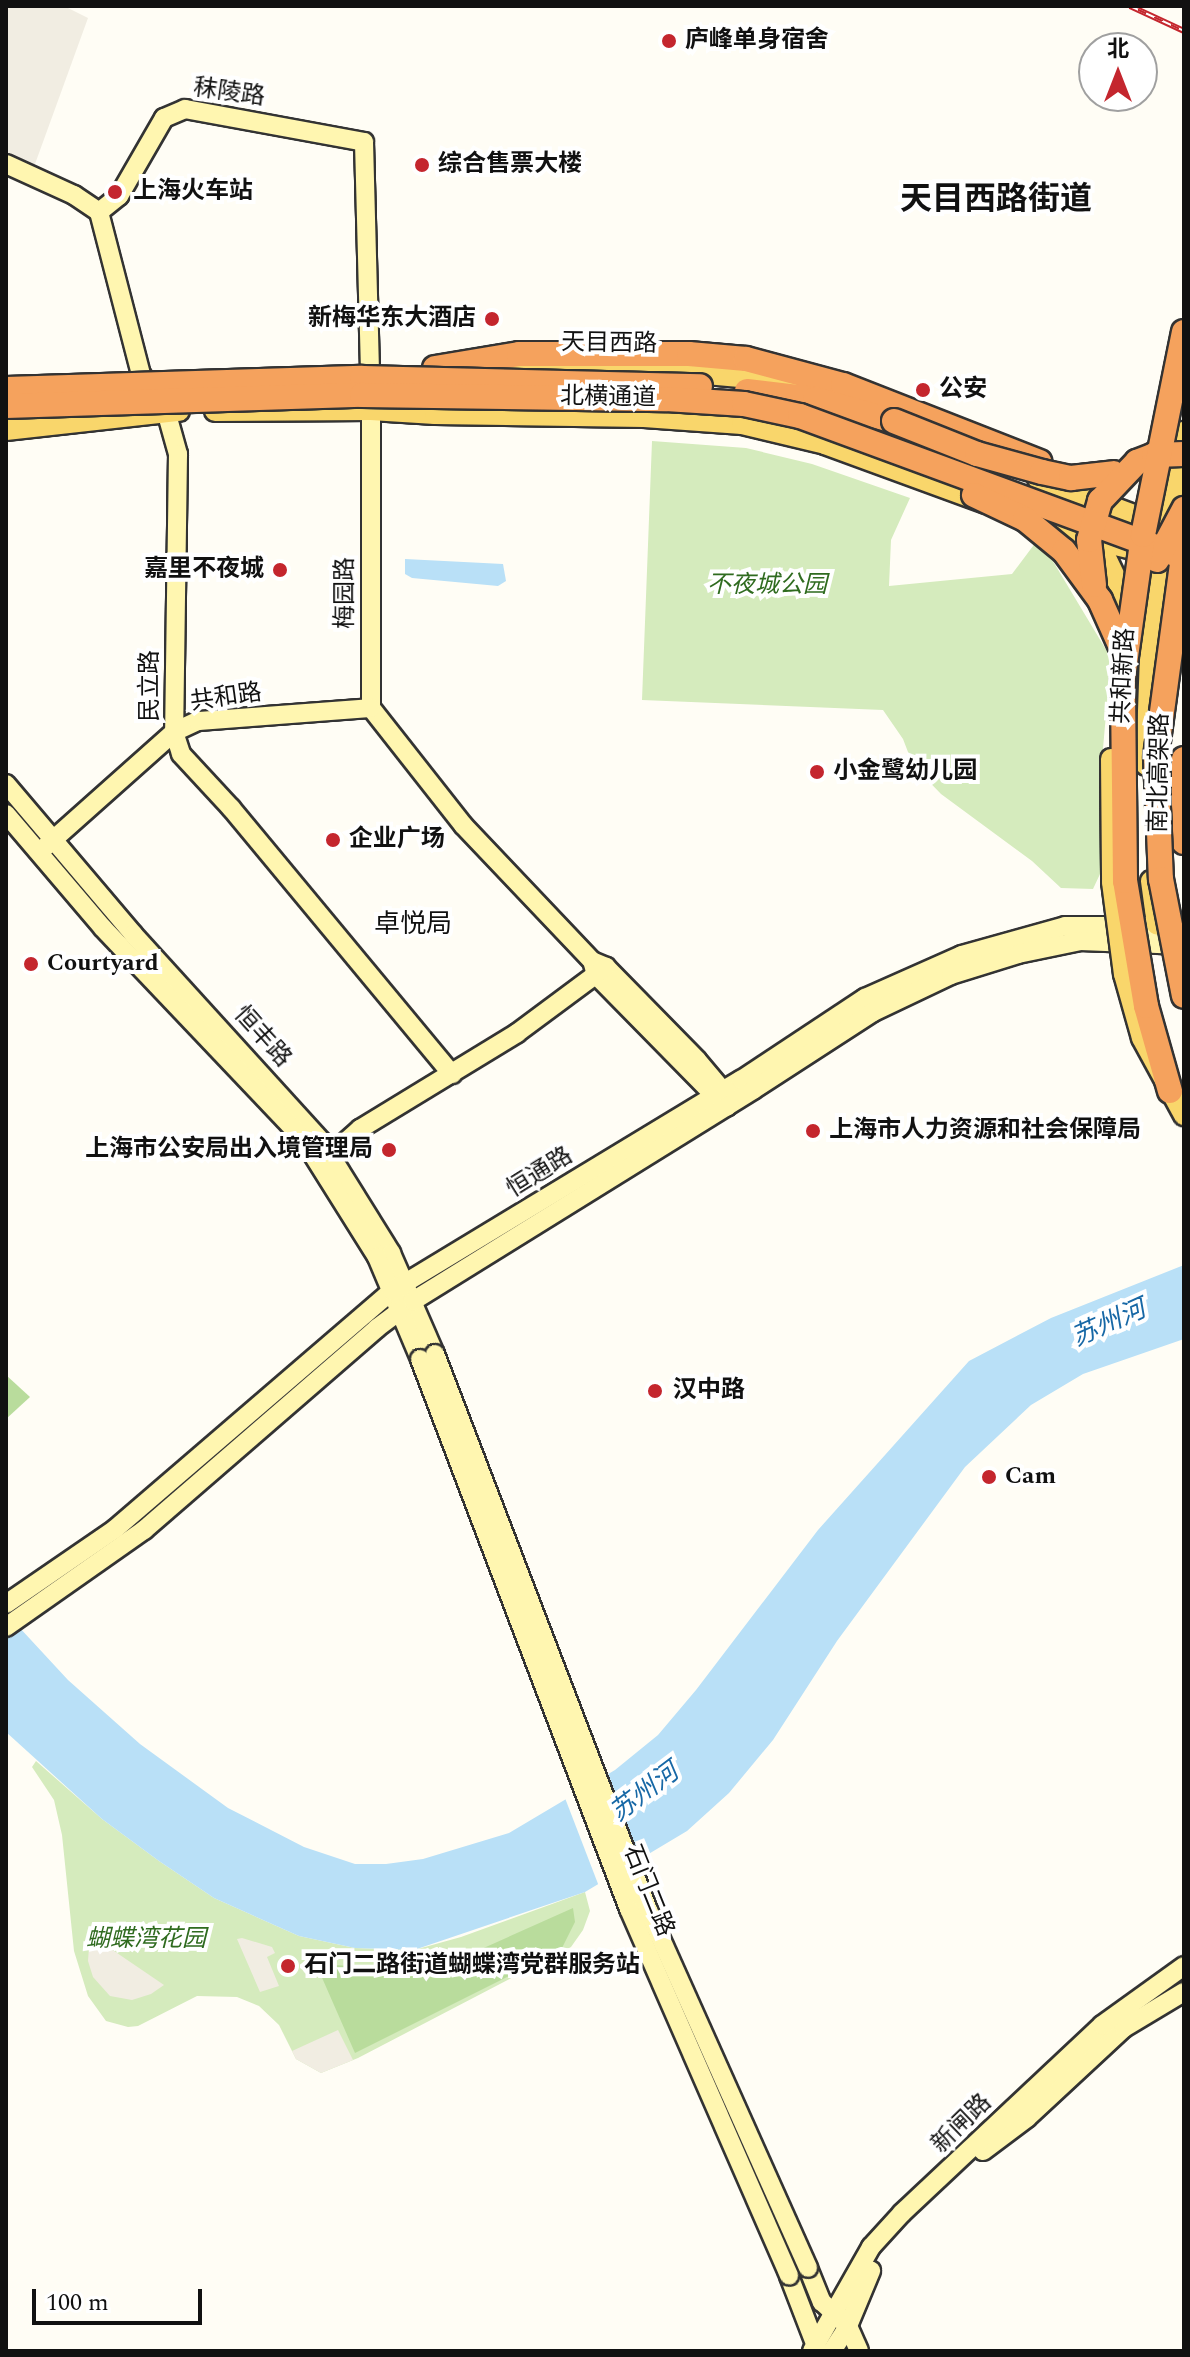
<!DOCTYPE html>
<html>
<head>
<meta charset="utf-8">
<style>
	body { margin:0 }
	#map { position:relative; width:1190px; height:2357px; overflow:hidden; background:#fffdf5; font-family:Spectral,"Noto Sans SC",serif }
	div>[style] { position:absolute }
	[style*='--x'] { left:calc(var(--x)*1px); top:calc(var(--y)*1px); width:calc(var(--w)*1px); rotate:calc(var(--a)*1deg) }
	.green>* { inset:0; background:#d5ebbd }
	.forest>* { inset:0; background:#b9dc9c }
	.plaza>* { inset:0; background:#f1ede2 }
	.water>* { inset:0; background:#b9e0f7 }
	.pier>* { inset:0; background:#fffdf5 }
	.roads { filter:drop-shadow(2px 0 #333) drop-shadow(-2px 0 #333) drop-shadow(0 2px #333) drop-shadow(0 -2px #333) }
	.secondary>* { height:18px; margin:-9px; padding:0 9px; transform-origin:9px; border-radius:9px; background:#fff6b0 }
	.primary>* { height:20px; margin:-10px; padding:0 10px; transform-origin:10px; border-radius:10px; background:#f9d66b }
	.highway>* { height:24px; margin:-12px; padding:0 12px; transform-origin:12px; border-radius:12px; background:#f5a25d }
	.rail>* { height:6px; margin-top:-3px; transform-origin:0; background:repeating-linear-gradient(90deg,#fff 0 9px,#c4262e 0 18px); box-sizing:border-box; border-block:2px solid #c4262e }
	.bridges { filter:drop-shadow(2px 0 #333) drop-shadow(-2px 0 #333) drop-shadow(0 2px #333) drop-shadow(0 -2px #333) }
	.secondary-bridge>* { height:18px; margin:-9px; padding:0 9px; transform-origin:9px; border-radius:9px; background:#fff6b0 }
	.primary-bridge>* { height:20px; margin:-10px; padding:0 10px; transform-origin:10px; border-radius:10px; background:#f9d66b }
	.highway-bridge>* { height:24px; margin:-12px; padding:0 12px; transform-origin:12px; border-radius:12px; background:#f5a25d }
	.dots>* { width:22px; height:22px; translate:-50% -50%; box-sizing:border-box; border:4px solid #fff; border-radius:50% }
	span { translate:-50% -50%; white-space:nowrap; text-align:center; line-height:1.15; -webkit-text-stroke:8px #fff; paint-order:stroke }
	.poi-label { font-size:24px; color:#111; font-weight:700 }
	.left { translate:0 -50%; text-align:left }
	.right { translate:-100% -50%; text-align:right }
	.street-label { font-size:24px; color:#111 }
	.park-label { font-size:24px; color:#2f6b1f; font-style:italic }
	.neighbourhood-label { font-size:26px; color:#111 }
	.water-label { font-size:26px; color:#1768a6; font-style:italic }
	.district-label { font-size:32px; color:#111; font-weight:700 }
	.frame { position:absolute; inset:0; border:8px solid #111; pointer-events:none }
	.north { position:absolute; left:1078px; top:32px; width:80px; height:80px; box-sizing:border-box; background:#fff; border:2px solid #a0a0a0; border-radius:50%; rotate:0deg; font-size:22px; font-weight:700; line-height:32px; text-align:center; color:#111 }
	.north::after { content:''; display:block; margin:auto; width:28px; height:36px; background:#c4262e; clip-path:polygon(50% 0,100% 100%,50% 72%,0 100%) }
	.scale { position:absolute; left:32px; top:2289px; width:170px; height:36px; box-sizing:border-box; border:4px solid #111; border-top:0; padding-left:10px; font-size:24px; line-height:28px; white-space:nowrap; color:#111; -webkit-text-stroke:6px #fff; paint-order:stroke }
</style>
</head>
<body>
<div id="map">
	<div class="green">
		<i style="clip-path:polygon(652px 441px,746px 448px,812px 464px,910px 498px,891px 540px,889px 586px,1012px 574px,1039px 538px,1111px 658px,1101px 771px,1100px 874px,1093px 889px,1061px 888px,1032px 861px,941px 794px,913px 765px,903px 739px,883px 710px,642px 700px)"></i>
		<i style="clip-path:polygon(36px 1761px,102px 1819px,159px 1861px,214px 1898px,299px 1936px,355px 1948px,414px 1950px,461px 1937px,585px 1892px,590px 1911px,583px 1930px,571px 1947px,358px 2058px,321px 2073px,296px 2059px,279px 2025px,259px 2006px,237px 1997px,197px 1996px,138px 2026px,128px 2027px,106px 2021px,88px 1996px,74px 1951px,62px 1835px,54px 1800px,32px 1767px)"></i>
	</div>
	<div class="forest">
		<i style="clip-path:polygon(6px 1375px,30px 1397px,6px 1419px)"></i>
		<i style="clip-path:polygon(573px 1908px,575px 1922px,561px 1950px,355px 2053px,316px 1964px,402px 1969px,468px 1955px)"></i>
	</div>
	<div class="plaza">
		<i style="clip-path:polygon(6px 6px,64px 6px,88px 18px,31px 175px,6px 164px)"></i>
		<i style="clip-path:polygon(95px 1938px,164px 1985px,151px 1994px,132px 2000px,110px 1996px,93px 1977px,88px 1961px,89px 1947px)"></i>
		<i style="clip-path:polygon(242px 1938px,272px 1947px,275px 1953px,267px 1957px,279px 1986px,260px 1992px,237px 1939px)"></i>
		<i style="clip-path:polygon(338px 2030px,353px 2060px,321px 2073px,296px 2059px,292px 2051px)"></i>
	</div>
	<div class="water">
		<i style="clip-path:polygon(405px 559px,503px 564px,506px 581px,498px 586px,412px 578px,405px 574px)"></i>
		<i style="clip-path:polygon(1184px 1265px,1184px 1339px,1083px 1374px,1031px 1405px,965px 1467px,837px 1641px,773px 1740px,729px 1793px,687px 1831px,585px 1892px,414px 1950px,355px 1948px,299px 1936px,214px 1898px,159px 1861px,102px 1819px,6px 1732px,6px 1613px,68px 1680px,140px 1744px,228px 1808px,304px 1847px,355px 1864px,386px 1864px,423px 1859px,509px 1833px,615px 1770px,658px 1735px,696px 1690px,818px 1530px,969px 1361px,1051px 1318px)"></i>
	</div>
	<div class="pier">
		<i style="clip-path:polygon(607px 1771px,642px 1864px,600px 1889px,565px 1798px)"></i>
	</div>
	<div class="roads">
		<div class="secondary">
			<i style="--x:6;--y:164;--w:75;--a:24.5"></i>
			<i style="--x:74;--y:195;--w:30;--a:34"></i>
			<i style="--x:99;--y:212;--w:26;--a:-39"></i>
			<i style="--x:119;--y:196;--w:90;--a:-60"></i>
			<i style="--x:164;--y:118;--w:23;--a:-23"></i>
			<i style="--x:185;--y:109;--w:182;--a:10.4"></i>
			<i style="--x:364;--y:142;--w:268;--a:88.5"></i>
			<i style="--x:371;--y:410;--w:298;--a:90"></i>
			<i style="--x:371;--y:708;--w:149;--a:51.8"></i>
			<i style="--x:463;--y:825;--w:187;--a:46.5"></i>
			<i style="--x:592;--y:961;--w:15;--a:23"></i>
			<i style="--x:606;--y:967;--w:130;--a:45.6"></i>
			<i style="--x:697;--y:1060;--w:40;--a:50"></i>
			<i style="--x:723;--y:1091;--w:16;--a:75"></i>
			<i style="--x:99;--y:212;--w:167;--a:75.5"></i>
			<i style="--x:141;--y:374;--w:45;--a:56"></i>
			<i style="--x:166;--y:411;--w:45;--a:74.4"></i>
			<i style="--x:178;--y:454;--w:278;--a:90.8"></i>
			<i style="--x:174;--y:732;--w:23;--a:72"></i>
			<i style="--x:181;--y:754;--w:74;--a:47.2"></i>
			<i style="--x:231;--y:808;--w:346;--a:50.3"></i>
			<i style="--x:6;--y:784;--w:197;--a:49.7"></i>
			<i style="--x:133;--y:934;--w:281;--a:47.7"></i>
			<i style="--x:322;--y:1142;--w:131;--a:58.1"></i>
			<i style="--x:391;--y:1253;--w:110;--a:66.5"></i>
			<i style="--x:6;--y:814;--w:150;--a:49.6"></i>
			<i style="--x:103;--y:928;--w:291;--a:46.5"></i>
			<i style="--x:303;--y:1139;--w:139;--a:57.9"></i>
			<i style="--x:377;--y:1257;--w:111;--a:67.1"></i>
			<i style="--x:45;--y:847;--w:173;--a:-41.7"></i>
			<i style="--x:174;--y:732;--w:26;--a:-25"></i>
			<i style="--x:198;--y:721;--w:173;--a:-4.3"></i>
			<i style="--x:593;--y:964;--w:11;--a:75"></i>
			<i style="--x:596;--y:975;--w:178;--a:45.5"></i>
			<i style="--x:323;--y:1162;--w:50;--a:-41.7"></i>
			<i style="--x:360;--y:1129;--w:184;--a:-31.4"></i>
			<i style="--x:517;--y:1033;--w:111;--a:-36.6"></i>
			<i style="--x:6;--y:1604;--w:132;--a:-34.5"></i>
			<i style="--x:115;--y:1529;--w:365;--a:-40.7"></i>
			<i style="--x:392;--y:1291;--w:408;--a:-31.2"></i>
			<i style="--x:741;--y:1080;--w:149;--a:-33.5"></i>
			<i style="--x:865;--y:998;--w:106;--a:-23.9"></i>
			<i style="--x:962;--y:955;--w:107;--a:-15.7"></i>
			<i style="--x:1065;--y:926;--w:119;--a:0"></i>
			<i style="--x:6;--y:1627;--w:169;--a:-35.1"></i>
			<i style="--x:144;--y:1530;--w:308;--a:-40.9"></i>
			<i style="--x:377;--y:1328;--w:45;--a:-36.9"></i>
			<i style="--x:413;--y:1301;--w:400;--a:-31.8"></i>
			<i style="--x:753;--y:1090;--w:143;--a:-33"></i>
			<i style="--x:873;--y:1012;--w:86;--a:-25.4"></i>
			<i style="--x:951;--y:975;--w:70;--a:-17.4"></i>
			<i style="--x:1018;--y:954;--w:63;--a:-11.8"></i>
			<i style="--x:1080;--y:941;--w:103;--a:2.2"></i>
			<i style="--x:983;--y:2151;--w:55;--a:-36.9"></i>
			<i style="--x:1027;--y:2118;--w:132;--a:-42.9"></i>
			<i style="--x:1124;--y:2028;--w:70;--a:-31"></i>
			<i style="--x:808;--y:2268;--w:37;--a:68"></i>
			<i style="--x:822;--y:2302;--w:35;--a:43"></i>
			<i style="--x:848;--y:2326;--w:27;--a:66"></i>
			<i style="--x:789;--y:2276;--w:80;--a:68.9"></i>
			<i style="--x:812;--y:2351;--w:120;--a:-60.4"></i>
			<i style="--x:871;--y:2247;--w:46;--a:-47.6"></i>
			<i style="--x:902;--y:2213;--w:274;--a:-43.2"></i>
			<i style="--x:1102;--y:2025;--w:101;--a:-35.7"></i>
			<i style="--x:832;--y:2351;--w:30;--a:-57"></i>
			<i style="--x:848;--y:2326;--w:60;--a:-67.3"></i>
		</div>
		<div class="primary">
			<i style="--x:481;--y:368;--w:203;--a:1.1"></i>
			<i style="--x:684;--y:372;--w:78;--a:5.1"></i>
			<i style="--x:762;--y:379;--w:42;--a:12.4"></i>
			<i style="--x:215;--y:411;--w:156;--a:-0.4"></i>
			<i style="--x:371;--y:410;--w:64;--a:3.6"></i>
			<i style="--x:435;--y:414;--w:209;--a:0.8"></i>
			<i style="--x:644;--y:417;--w:98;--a:4.1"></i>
			<i style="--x:742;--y:424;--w:85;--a:13.5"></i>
			<i style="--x:825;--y:444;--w:171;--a:20.1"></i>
			<i style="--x:6;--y:430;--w:174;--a:-6.3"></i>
			<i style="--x:1038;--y:479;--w:156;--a:20.6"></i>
			<i style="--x:1027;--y:517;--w:75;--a:18.7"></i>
			<i style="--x:1098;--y:541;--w:49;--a:12.9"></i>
			<i style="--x:1098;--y:541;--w:83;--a:64.4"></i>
			<i style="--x:1146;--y:765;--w:138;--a:-87.9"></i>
			<i style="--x:1151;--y:627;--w:198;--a:-80.4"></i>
			<i style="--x:1151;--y:881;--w:44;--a:82.2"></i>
		</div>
		<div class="highway">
			<i style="--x:435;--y:368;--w:85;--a:-9.5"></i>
			<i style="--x:519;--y:354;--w:170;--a:0"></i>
			<i style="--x:689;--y:354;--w:57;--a:5"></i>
			<i style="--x:746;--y:359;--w:100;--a:15"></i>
			<i style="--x:843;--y:385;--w:211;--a:21.4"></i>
			<i style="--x:747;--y:391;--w:68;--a:6.7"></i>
			<i style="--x:815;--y:399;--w:82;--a:15.6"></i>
			<i style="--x:1184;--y:759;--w:83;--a:90"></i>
		</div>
	</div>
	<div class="rail">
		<i style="--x:1130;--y:6;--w:60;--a:24.8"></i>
	</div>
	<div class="bridges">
		<div class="secondary-bridge">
			<i style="--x:435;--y:1354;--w:595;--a:69.04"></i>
			<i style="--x:648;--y:1910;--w:392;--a:65.9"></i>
			<i style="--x:420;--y:1359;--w:588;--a:69.19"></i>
			<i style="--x:629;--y:1909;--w:400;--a:66.4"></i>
		</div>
		<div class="primary-bridge">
			<i style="--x:1111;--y:759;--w:123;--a:89.5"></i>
			<i style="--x:1112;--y:882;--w:93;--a:82.6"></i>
			<i style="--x:1124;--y:974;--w:66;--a:74.3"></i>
			<i style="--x:1142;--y:1038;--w:88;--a:61.4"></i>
		</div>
		<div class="highway-bridge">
			<i style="--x:6;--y:389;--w:356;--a:-1.8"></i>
			<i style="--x:362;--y:378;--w:338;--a:1.4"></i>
			<i style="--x:6;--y:406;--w:356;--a:-1.8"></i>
			<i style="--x:362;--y:395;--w:304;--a:0.8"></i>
			<i style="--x:666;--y:399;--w:78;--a:3.7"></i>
			<i style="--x:744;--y:404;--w:57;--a:12.1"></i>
			<i style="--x:800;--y:416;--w:409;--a:20.2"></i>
			<i style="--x:894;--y:421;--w:89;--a:21.7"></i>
			<i style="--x:977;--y:454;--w:67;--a:15.5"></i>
			<i style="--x:1042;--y:472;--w:30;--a:12"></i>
			<i style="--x:1071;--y:478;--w:43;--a:-6.6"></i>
			<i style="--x:974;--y:495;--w:56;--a:25.2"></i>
			<i style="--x:1025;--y:519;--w:50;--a:39.4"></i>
			<i style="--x:1064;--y:551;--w:61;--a:53.7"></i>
			<i style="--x:1100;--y:600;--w:59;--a:66"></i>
			<i style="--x:1184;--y:549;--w:210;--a:97.7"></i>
			<i style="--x:1156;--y:757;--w:122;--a:87.7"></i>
			<i style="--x:1161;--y:879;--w:119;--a:78.9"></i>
			<i style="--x:1157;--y:560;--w:58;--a:-62.1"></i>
			<i style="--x:1094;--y:585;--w:45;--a:-96.3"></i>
			<i style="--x:1089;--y:540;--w:41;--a:-74.2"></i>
			<i style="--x:1100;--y:501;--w:54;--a:-46.5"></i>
			<i style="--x:1137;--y:462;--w:18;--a:-22"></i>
			<i style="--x:1154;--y:455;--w:30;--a:-2"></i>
			<i style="--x:1170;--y:1091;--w:88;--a:-105.8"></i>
			<i style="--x:1146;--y:1006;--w:127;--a:-99.5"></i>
			<i style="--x:1125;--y:881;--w:203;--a:-90.6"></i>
			<i style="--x:1123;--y:678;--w:144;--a:-82"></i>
			<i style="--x:1143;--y:535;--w:207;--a:-78.6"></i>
		</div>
	</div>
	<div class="dots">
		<i style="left:669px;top:41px;background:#c4262e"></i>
		<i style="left:422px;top:165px;background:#c4262e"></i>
		<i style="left:115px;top:192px;background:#c4262e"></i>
		<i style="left:492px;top:319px;background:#c4262e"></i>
		<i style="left:923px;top:390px;background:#c4262e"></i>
		<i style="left:280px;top:570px;background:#c4262e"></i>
		<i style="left:817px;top:772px;background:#c4262e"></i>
		<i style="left:333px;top:840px;background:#c4262e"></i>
		<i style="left:31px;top:964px;background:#c4262e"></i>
		<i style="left:813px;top:1131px;background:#c4262e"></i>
		<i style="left:389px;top:1150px;background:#c4262e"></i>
		<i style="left:655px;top:1391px;background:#c4262e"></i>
		<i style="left:989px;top:1477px;background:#c4262e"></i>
		<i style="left:288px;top:1966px;background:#c4262e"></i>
	</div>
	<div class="poi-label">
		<span class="left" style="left:685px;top:41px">庐峰单身宿舍</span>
		<span class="left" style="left:438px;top:165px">综合售票大楼</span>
		<span class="left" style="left:133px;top:192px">上海火车站</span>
		<span class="right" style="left:476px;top:319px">新梅华东大酒店</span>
		<span class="left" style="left:939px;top:390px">公安</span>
		<span class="right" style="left:264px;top:570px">嘉里不夜城</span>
		<span class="left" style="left:833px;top:772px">小金鹭幼儿园</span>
		<span class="left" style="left:349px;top:840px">企业广场</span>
		<span class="left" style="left:47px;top:964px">Courtyard</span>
		<span class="left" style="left:829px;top:1131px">上海市人力资源和社会保障局</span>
		<span class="right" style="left:373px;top:1150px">上海市公安局出入境管理局</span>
		<span class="left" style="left:673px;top:1391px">汉中路</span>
		<span class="left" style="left:1005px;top:1477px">Cam</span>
		<span class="left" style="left:304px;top:1966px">石门二路街道蝴蝶湾党群服务站</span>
	</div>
	<div class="street-label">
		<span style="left:229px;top:93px;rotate:8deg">秣陵路</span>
		<span style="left:609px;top:344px;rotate:1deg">天目西路</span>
		<span style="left:608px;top:398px;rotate:1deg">北横通道</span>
		<span style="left:346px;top:593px;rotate:-90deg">梅园路</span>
		<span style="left:1124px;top:676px;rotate:-87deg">共和新路</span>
		<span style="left:151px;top:686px;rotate:-90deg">民立路</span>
		<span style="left:226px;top:698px;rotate:-8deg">共和路</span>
		<span style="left:1160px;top:773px;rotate:-89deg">南北高架路</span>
		<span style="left:262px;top:1037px;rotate:48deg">恒丰路</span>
		<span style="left:540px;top:1173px;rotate:-32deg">恒通路</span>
		<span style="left:648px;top:1891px;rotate:68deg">石门二路</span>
		<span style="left:962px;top:2124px;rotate:-44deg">新闸路</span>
	</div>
	<div class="park-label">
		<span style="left:767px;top:586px">不夜城公园</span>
		<span style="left:146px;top:1940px">蝴蝶湾花园</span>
	</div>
	<div class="neighbourhood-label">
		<span style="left:413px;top:925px">卓悦局</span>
	</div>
	<div class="water-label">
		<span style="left:1109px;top:1324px;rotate:-24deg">苏州河</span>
		<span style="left:645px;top:1793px;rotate:-37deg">苏州河</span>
	</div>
	<div class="district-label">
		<span style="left:996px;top:200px">天目西路街道</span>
	</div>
	<div class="frame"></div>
	<div class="north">北</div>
	<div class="scale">100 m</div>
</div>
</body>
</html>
